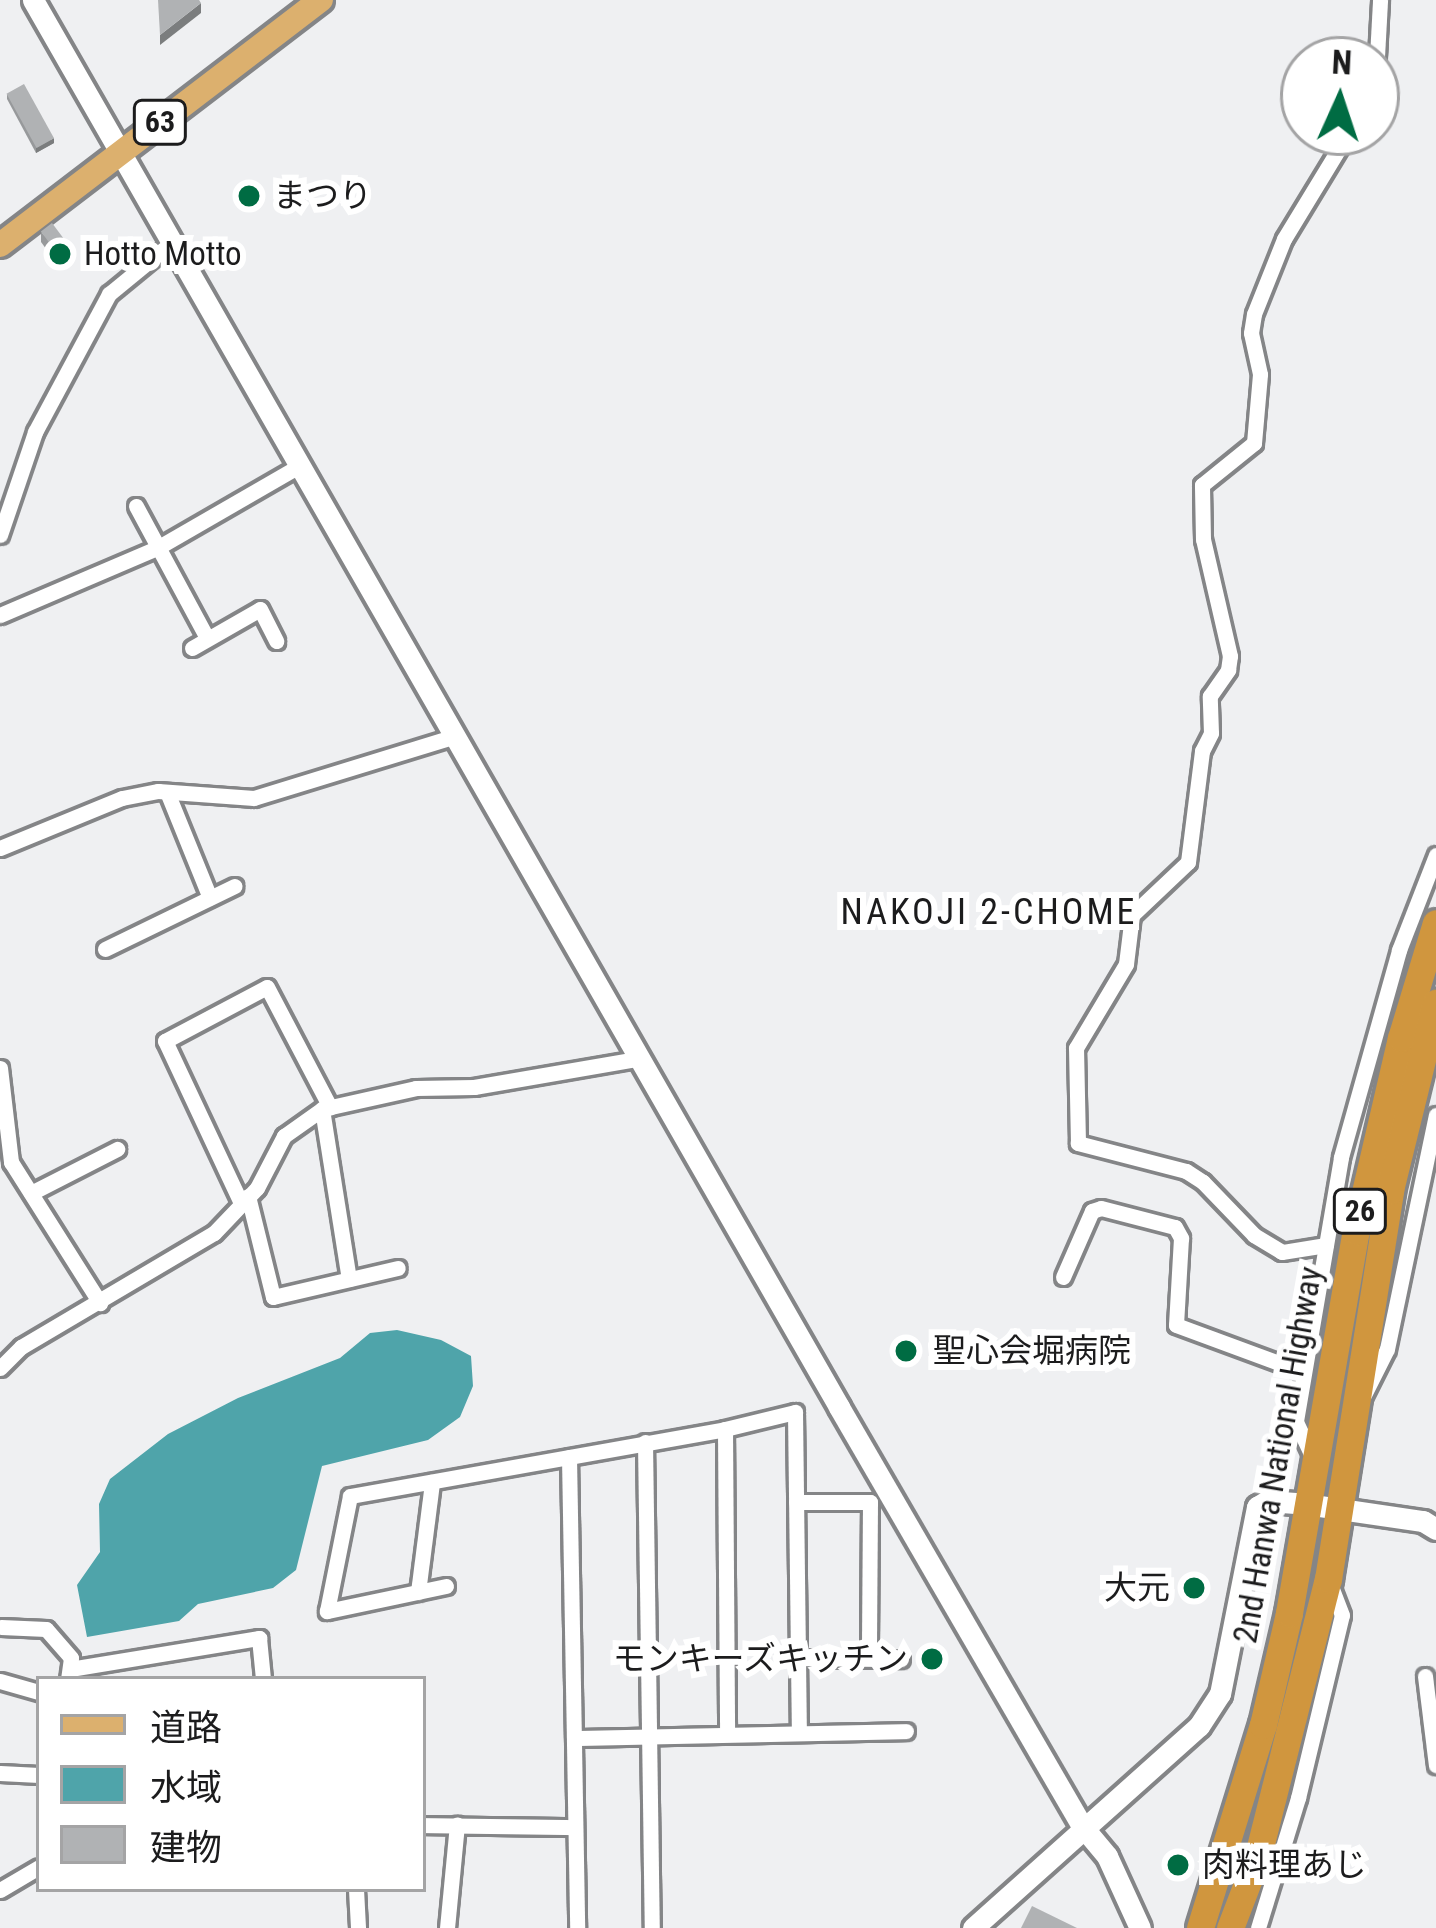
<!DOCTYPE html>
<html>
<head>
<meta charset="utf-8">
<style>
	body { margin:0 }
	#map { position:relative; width:1436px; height:1928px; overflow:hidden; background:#eff0f2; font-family:"Roboto Condensed","Noto Sans JP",sans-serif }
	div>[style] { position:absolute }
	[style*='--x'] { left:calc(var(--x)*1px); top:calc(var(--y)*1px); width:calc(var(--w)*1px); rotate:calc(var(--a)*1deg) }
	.water>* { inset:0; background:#4fa4aa }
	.stream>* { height:6px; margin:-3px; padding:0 3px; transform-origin:3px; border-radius:3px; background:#4fa4aa }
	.roads { filter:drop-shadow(3px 0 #848587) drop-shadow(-3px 0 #848587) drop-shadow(0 3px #848587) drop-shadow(0 -3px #848587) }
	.minor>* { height:15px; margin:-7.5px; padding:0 7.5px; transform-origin:7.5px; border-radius:7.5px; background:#fff }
	.tertiary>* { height:21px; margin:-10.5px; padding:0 10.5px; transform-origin:10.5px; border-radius:10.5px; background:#fff }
	.primary>* { height:24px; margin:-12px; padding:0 12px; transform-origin:12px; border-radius:12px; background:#dcb06e }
	.trunk>* { height:27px; margin:-13.5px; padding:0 13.5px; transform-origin:13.5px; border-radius:13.5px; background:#d0963e }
	.wall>* { inset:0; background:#97999b }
	.shaded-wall>* { inset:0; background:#7b7d7e }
	.building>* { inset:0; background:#b0b2b4; transform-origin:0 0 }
	.dots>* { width:33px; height:33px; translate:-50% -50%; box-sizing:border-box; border:6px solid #fff; border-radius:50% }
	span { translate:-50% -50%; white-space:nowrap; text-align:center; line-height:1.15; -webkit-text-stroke:12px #fff; paint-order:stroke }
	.shield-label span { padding:3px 9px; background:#fff; border:3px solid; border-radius:9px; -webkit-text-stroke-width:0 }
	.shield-label { font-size:30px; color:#1c1c1d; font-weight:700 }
	.poi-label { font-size:33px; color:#1c1c1d }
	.left { translate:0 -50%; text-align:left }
	.right { translate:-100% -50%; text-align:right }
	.street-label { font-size:33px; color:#1c1c1d }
	.neighbourhood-label { font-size:36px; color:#1c1c1d; letter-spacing:3px }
	.legend { position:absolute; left:36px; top:1676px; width:390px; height:216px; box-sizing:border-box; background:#fff; border:3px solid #a4a4a5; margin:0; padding:15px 21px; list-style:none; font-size:36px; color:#1c1c1d }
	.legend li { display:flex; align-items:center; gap:24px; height:60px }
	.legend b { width:60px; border:3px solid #a4a4a5 }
	.north { position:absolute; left:1280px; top:36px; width:120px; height:120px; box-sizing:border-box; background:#fff; border:3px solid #a4a4a5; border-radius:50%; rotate:3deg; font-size:33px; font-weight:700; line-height:48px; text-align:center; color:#1c1c1d }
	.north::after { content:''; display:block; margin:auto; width:42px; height:54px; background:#006c43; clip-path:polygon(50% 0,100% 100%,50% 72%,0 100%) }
</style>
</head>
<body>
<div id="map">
	<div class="water">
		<i style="clip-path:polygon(397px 1330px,441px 1340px,471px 1356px,473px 1386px,460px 1417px,428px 1440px,322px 1466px,296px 1570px,273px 1588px,198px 1604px,179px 1621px,87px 1637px,77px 1585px,100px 1552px,99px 1504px,110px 1479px,168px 1434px,238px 1398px,340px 1358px,370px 1333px)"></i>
	</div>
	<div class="stream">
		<i style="--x:1376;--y:96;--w:20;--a:-79"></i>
	</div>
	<div class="roads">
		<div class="minor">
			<i style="--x:1376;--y:75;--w:75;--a:-86.9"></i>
			<i style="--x:136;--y:506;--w:150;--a:61.7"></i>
			<i style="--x:0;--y:535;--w:109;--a:-71.2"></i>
			<i style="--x:35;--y:432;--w:157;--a:-61.8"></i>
			<i style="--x:109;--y:294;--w:80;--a:-39.4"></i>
			<i style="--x:0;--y:615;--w:171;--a:-23.1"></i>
			<i style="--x:157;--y:548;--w:164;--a:-30"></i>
			<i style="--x:192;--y:648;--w:78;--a:-29.8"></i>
			<i style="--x:260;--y:609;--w:36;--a:63"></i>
			<i style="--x:167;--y:792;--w:114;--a:67.9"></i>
			<i style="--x:0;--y:848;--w:132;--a:-22.3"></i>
			<i style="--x:122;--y:798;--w:37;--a:-11"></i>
			<i style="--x:158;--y:791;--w:96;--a:4.2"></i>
			<i style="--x:254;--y:798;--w:211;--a:-17.1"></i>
			<i style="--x:105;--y:949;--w:144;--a:-25.9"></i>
			<i style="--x:0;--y:1068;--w:95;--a:83.3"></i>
			<i style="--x:11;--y:1162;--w:167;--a:57.7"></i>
			<i style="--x:322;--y:1109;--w:172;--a:81"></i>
			<i style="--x:31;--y:1193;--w:97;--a:-27.1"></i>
			<i style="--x:248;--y:1196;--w:104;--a:76.1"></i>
			<i style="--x:273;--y:1297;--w:128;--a:-13.1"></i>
			<i style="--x:241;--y:1203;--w:179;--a:-115.1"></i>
			<i style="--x:165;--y:1041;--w:115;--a:-27.9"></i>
			<i style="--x:267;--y:987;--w:136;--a:62.3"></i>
			<i style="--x:1326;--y:1245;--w:45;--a:171"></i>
			<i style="--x:1282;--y:1252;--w:33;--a:-149"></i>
			<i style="--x:1254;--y:1235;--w:74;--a:-133.9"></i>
			<i style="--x:1203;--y:1182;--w:20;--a:-147"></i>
			<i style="--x:1186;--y:1171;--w:112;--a:-165.5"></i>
			<i style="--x:1078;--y:1143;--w:95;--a:-91.2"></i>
			<i style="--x:1076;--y:1048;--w:98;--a:-59.2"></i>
			<i style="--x:1126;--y:964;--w:49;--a:-83"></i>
			<i style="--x:1132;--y:915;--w:77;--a:-43.4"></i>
			<i style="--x:1188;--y:862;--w:112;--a:-82.8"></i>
			<i style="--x:1202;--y:751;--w:20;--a:-63"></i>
			<i style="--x:1211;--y:733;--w:37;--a:-92"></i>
			<i style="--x:1210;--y:696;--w:32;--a:-55"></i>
			<i style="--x:1228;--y:670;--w:14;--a:-82"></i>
			<i style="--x:1230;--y:656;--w:120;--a:-103"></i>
			<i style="--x:1203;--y:539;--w:54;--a:-91.1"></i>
			<i style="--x:1202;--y:485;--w:67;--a:-38.9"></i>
			<i style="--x:1254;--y:443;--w:69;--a:-85"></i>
			<i style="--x:1260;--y:374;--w:42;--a:-102.4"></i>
			<i style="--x:1251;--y:333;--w:19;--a:-81"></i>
			<i style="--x:1254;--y:314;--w:81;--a:-68.2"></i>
			<i style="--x:1284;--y:239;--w:125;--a:-58.7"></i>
			<i style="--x:1063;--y:1277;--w:72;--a:-66.3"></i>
			<i style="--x:1092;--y:1211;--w:9;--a:-18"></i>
			<i style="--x:1101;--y:1208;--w:76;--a:14.4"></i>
			<i style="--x:1175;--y:1227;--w:13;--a:61"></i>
			<i style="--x:1181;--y:1238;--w:87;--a:93.3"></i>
			<i style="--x:1176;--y:1325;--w:135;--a:20.3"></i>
			<i style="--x:0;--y:1368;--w:30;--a:-45"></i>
			<i style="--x:21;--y:1347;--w:224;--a:-30.6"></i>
			<i style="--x:214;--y:1233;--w:62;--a:-46.3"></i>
			<i style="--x:257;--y:1188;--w:59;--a:-62.6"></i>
			<i style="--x:284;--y:1136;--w:47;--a:-35.4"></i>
			<i style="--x:322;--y:1109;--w:96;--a:-12.6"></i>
			<i style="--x:416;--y:1088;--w:58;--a:-1"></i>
			<i style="--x:474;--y:1087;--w:170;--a:-9.8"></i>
			<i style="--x:1364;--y:1395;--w:51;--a:-63.4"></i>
			<i style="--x:1387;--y:1349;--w:239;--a:-78.2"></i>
			<i style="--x:725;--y:1429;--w:304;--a:89.6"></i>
			<i style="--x:645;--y:1442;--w:486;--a:89.2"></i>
			<i style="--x:1312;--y:1456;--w:38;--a:-115"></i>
			<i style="--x:1296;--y:1421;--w:268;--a:-80.3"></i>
			<i style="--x:1341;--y:1157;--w:215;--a:-74.3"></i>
			<i style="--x:1399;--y:950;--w:102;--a:-68.7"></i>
			<i style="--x:569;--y:1457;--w:471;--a:89"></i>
			<i style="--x:796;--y:1502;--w:74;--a:0"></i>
			<i style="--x:870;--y:1502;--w:156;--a:90.4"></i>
			<i style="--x:446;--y:1586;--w:122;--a:168.1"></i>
			<i style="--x:327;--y:1611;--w:117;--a:-78.7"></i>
			<i style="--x:350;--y:1496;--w:381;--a:-10.1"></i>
			<i style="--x:725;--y:1429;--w:72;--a:-13.7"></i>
			<i style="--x:795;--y:1412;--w:321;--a:89.3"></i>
			<i style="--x:418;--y:1592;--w:111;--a:-82.7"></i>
			<i style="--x:1;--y:1627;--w:45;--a:2.5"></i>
			<i style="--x:46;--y:1629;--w:38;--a:49"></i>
			<i style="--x:71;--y:1658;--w:21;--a:98"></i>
			<i style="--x:798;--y:1658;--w:103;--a:0.6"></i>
			<i style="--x:70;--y:1669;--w:192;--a:-9.3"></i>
			<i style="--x:259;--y:1638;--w:41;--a:84.4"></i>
			<i style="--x:1425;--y:1676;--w:90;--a:83"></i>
			<i style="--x:0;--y:1681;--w:41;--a:15.8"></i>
			<i style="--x:574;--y:1738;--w:332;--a:-1.2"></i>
			<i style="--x:0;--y:1773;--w:39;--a:3"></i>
			<i style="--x:423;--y:1825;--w:152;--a:0.8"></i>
			<i style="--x:356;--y:1889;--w:39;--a:87"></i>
			<i style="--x:0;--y:1890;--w:45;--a:-30.5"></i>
			<i style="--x:447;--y:1928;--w:104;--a:-84.5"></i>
			<i style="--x:1258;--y:1928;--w:136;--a:-72.9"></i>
			<i style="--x:1298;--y:1798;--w:188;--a:-76.5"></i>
			<i style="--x:1342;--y:1615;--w:36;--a:-111"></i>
		</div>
		<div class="tertiary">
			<i style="--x:33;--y:0;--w:1622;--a:60.19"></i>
			<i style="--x:839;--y:1407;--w:484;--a:59.9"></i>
			<i style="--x:1082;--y:1826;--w:39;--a:50"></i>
			<i style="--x:1107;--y:1856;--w:79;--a:65.4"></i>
			<i style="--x:973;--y:1928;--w:303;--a:-41.8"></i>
			<i style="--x:1199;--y:1726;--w:38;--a:-57"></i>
			<i style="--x:1220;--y:1694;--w:191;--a:-78.8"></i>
			<i style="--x:1257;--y:1507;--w:12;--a:-31"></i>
			<i style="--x:1267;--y:1501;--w:39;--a:4"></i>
			<i style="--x:1306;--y:1504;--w:118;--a:8.3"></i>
			<i style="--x:1423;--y:1521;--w:15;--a:32"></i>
		</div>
		<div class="primary">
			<i style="--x:0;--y:245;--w:404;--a:-37.4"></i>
		</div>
		<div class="trunk">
			<i style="--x:1200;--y:1928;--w:213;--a:-72.8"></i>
			<i style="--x:1263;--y:1725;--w:115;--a:-76.9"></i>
			<i style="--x:1289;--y:1613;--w:388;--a:-80.1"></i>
			<i style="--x:1356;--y:1231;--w:198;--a:-76.9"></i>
			<i style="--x:1401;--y:1038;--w:120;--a:-73.1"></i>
			<i style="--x:1230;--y:1928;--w:78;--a:-69"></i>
			<i style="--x:1258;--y:1855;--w:285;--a:-75.8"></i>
			<i style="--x:1328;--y:1579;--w:394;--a:-80.9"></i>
			<i style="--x:1390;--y:1190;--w:193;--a:-76.2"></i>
		</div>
	</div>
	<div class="wall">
		<i style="clip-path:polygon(7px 94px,54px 143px,36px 153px,7px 99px)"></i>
		<i style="clip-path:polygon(41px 232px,72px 260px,61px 269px,41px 242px)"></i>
	</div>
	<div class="shaded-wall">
		<i style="clip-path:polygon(201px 3px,201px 13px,160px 45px,160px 35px)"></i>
		<i style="clip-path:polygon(54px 138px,54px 143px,36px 153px,36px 148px)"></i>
		<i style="clip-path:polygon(72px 250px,72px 260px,61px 269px,61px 259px)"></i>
	</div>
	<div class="building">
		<i style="clip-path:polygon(158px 0,199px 0,201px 3px,160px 35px)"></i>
		<i style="left:24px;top:84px;width:62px;height:20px;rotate:61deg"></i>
		<i style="left:52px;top:223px;width:34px;height:14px;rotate:53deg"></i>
		<i style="clip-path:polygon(1032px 1906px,1077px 1928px,1021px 1928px)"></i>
	</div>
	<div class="dots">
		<i style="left:249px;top:196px;background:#006c43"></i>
		<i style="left:60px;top:254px;background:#006c43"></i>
		<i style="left:906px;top:1351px;background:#006c43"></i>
		<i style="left:1194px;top:1588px;background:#006c43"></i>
		<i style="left:932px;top:1659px;background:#006c43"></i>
		<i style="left:1178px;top:1865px;background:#006c43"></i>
	</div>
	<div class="shield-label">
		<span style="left:160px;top:122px">63</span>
		<span style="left:1360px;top:1211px">26</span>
	</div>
	<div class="poi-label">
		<span class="left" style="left:273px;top:196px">まつり</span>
		<span class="left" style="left:84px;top:254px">Hotto Motto</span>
		<span class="left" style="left:933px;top:1351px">聖心会堀病院</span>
		<span class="right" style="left:1170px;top:1588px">大元</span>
		<span class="right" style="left:908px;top:1659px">モンキーズキッチン</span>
		<span class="left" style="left:1202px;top:1865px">肉料理あじ</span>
	</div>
	<div class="street-label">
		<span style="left:1278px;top:1455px;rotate:-80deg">2nd Hanwa National Highway</span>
	</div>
	<div class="neighbourhood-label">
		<span style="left:989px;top:913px">NAKOJI 2-CHOME</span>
	</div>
	<ul class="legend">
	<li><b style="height:15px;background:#dcb06e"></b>道路</li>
	<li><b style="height:33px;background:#4fa4aa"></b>水域</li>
	<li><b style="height:33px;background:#b0b2b4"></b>建物</li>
	</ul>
	<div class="north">N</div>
</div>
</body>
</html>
